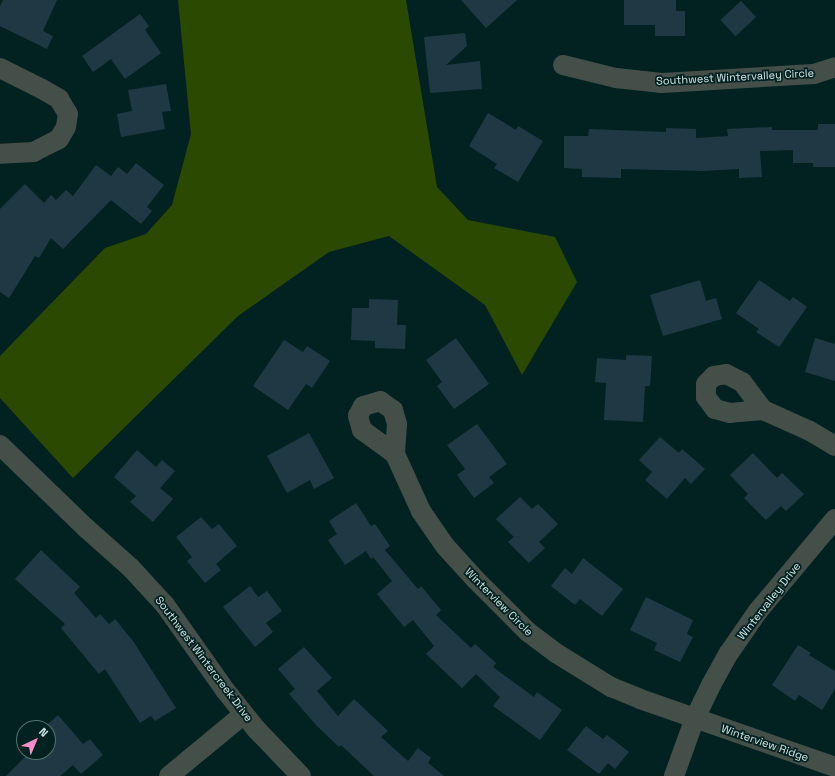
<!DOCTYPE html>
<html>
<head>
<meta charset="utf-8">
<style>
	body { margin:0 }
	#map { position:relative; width:835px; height:776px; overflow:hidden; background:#022222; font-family:"Space Grotesk",sans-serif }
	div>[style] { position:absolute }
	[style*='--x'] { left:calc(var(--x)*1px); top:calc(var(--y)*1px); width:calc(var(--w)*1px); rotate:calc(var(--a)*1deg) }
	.forest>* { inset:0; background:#2b4a00 }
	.building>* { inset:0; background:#1e3944; transform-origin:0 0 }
	.minor>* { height:20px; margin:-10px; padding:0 10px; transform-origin:10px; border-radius:10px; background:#444f49 }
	span { translate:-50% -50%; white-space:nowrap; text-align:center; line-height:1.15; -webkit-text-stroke:3.5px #022222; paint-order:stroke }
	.street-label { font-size:11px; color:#d6e8e7 }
	.north { position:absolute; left:16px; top:720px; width:40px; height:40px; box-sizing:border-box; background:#022222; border:1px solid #577171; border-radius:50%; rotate:44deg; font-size:11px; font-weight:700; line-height:16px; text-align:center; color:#d6e8e7 }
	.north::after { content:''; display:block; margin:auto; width:14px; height:18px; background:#fa8fc7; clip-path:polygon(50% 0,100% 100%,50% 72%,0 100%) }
</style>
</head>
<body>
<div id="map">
	<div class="forest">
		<i style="clip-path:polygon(178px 0,406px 0,437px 187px,468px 220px,555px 237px,577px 282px,522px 375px,485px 305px,389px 236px,329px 252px,238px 316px,73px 478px,0 398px,0 356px,105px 248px,146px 234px,172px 205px,191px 134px)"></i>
	</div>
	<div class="building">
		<i style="clip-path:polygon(3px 0,57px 0,43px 31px,53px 36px,47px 49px,0 26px,0 6px)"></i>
		<i style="clip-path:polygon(461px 0,517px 0,486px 28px)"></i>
		<i style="clip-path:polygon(624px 0,676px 0,676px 11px,685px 11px,685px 36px,655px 36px,655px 25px,624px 25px)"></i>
		<i style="left:741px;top:1px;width:22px;height:28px;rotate:47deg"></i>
		<i style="clip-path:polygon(140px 14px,149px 26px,145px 30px,161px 53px,125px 79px,111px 59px,93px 72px,82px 56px)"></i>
		<i style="clip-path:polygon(465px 33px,467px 46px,446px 65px,480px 61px,482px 89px,430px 93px,424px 37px)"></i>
		<i style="clip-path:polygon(166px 84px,171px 111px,162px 112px,165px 129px,121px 137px,117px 114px,132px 111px,128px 90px)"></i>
		<i style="clip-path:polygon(488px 113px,516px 130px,518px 126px,543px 141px,518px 182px,494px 168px,497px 164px,469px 146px)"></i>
		<i style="clip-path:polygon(818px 124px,835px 124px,835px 167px,813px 167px,813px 163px,793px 163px,793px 150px,760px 151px,762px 177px,739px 178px,739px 169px,704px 171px,621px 169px,621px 178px,582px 177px,582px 169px,564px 168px,564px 136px,588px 136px,589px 129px,666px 132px,666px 128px,696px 129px,696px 138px,728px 136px,727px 129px,772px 127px,772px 130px,818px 130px)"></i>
		<i style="clip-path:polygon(136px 163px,164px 185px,147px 207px,152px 211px,141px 224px,111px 200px,63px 249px,51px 238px,39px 258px,35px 256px,9px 298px,0 292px,0 209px,25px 184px,44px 203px,51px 195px,56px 200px,66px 190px,73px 196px,96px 165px,111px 176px,118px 167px,127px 174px)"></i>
		<i style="clip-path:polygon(700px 280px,706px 301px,716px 298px,722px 319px,663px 336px,650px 295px)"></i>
		<i style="clip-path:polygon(759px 280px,790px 301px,793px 297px,807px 307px,779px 347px,756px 332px,759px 329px,736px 313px)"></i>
		<i style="clip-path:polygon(369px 299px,398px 300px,397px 325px,406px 325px,405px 349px,375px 348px,375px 341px,351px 340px,352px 308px,369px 308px)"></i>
		<i style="clip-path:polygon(456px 338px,489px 384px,454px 409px,437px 386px,442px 382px,426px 360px)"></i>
		<i style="clip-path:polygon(815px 338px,835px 344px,835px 381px,805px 372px)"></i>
		<i style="clip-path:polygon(284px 340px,303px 352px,307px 346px,330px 361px,312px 388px,306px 384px,288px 410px,253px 386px)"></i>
		<i style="clip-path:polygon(626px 355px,652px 356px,650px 386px,645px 386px,643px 422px,604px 420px,606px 383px,595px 382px,597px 358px,626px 360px)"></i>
		<i style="clip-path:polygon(477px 424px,507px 464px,489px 477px,494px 483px,474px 498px,457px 475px,465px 469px,447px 445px)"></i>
		<i style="clip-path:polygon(309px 433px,334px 478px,314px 489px,310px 480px,287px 493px,267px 456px)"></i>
		<i style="clip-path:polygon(660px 437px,679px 453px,682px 449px,705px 469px,691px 484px,685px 478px,667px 499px,645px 480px,652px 472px,639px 460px)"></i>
		<i style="clip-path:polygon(137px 450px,156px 467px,162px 460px,175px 471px,160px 488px,173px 499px,153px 522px,130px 502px,136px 496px,114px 477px)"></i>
		<i style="clip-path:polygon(753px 453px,777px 478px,782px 473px,804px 494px,786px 511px,781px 506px,766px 520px,744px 498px,748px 494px,730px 475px)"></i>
		<i style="clip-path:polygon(520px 497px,532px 509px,538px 504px,558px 524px,539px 542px,545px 548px,529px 563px,508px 542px,514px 537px,496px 519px)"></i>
		<i style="clip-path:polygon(356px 503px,371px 526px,375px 524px,390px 546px,385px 550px,418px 589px,421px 586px,441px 610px,436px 615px,471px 648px,475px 644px,496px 663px,493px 667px,534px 697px,537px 692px,562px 710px,540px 740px,493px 706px,500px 697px,476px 674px,462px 688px,426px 654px,434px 646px,413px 620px,404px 627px,377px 594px,392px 581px,373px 557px,371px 559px,366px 551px,345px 565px,328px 540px,337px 534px,329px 521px)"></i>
		<i style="clip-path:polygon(201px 517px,212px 529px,219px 524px,237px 546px,216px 564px,221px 570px,205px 583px,187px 561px,192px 557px,176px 537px)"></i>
		<i style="clip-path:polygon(41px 550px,80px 587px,74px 593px,96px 618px,100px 614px,109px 624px,115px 619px,133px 641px,176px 708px,155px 721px,151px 716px,140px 723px,105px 669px,99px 674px,61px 628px,65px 624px,15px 579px)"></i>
		<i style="clip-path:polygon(583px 558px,623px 589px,602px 616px,580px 599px,575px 605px,551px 586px,565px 568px,572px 574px)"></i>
		<i style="clip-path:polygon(250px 586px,258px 597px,267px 591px,282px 611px,266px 623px,273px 632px,255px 647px,223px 607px)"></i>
		<i style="clip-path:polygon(646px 597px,693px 620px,687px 634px,693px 637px,680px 662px,654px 650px,657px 643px,630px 630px)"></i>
		<i style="clip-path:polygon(798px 645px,811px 653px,809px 655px,835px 671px,835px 689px,822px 710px,799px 695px,795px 701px,772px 685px)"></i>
		<i style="clip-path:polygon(304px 647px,332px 678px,317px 691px,338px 716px,354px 699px,388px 731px,381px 737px,408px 761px,418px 748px,431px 758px,428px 763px,444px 776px,374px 776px,341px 745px,339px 747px,317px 726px,289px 694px,295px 689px,278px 669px)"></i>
		<i style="clip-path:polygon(58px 715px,83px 744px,90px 739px,103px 755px,81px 774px,73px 765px,60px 776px,6px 776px,30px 752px,48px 752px,48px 724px)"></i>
		<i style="clip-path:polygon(586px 726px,603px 739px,607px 735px,629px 752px,615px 769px,608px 763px,599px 774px,567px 750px)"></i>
	</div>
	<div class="minor">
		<i style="--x:563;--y:65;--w:55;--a:13.8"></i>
		<i style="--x:616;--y:78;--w:46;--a:6.2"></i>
		<i style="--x:662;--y:83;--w:152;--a:-3.4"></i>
		<i style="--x:814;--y:74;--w:22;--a:-18"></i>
		<i style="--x:0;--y:68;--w:47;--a:26.6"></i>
		<i style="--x:42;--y:89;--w:20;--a:30"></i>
		<i style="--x:59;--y:99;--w:17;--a:59"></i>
		<i style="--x:68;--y:114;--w:13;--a:99"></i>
		<i style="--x:66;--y:127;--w:14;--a:120"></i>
		<i style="--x:59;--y:139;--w:28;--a:153"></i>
		<i style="--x:34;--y:152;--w:34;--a:177"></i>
		<i style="--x:763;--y:410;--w:33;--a:175"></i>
		<i style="--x:730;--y:413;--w:16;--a:-165"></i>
		<i style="--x:715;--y:409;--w:15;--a:-127"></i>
		<i style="--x:706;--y:397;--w:13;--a:-90"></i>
		<i style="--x:706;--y:384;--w:11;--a:-45"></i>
		<i style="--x:714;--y:376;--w:12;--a:-9"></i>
		<i style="--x:726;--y:374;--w:18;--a:27"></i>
		<i style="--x:742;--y:382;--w:35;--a:53"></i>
		<i style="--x:763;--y:410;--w:51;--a:24.1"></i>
		<i style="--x:810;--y:431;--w:29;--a:31"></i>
		<i style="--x:0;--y:445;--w:120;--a:44"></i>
		<i style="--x:86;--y:528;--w:59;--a:41.6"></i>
		<i style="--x:130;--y:567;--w:52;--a:47.4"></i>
		<i style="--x:165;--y:605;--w:104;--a:54.8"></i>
		<i style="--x:225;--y:690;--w:50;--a:51.5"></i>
		<i style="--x:256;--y:729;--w:65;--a:46.2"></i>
		<i style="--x:395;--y:454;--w:41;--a:-144"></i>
		<i style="--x:362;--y:430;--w:15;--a:-106"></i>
		<i style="--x:358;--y:416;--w:11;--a:-63"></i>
		<i style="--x:363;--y:406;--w:18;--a:-16"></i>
		<i style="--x:380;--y:401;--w:16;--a:35"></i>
		<i style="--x:393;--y:410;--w:15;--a:74"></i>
		<i style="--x:397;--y:424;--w:30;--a:94"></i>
		<i style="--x:395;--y:454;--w:63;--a:65.5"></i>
		<i style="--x:421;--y:511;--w:42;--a:55.6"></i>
		<i style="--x:445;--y:546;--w:46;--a:47.6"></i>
		<i style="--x:476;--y:580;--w:74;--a:45"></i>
		<i style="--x:528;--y:632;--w:35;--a:37"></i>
		<i style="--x:556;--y:653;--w:65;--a:31.7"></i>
		<i style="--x:611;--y:687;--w:31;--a:22"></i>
		<i style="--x:640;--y:699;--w:207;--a:19.2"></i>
		<i style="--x:169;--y:776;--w:97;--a:-39.6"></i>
		<i style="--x:674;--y:776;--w:62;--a:-70.1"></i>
		<i style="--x:695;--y:718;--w:37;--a:-64"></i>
		<i style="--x:711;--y:685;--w:37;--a:-61"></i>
		<i style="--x:729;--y:653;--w:51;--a:-55.4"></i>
		<i style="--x:758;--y:611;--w:120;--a:-50.1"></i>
	</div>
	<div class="street-label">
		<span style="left:735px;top:77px;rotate:-3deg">Southwest Wintervalley Circle</span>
		<span style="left:769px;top:601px;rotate:-52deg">Wintervalley Drive</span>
		<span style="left:499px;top:602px;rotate:45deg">Winterview Circle</span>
		<span style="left:204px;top:659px;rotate:53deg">Southwest Wintercreek Drive</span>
		<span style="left:765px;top:743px;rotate:19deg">Winterview Ridge</span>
	</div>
	<div class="north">N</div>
</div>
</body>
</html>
